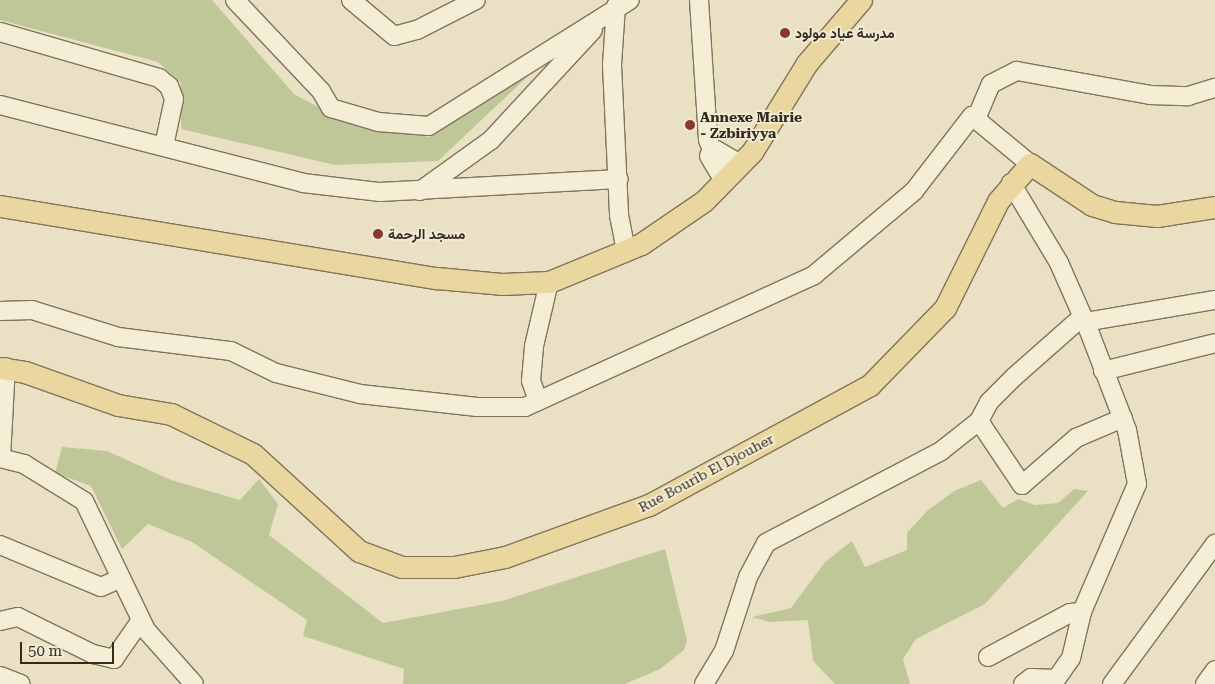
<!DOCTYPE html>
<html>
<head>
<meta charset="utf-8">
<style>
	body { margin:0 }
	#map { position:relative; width:1215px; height:684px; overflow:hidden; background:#eae1c4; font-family:"Roboto Serif",Vazirmatn,serif }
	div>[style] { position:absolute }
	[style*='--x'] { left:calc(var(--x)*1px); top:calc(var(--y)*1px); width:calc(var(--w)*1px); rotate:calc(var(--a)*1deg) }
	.green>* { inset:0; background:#bfc799 }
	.roads { filter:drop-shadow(1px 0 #83735c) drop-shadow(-1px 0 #83735c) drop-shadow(0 1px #83735c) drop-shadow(0 -1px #83735c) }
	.minor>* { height:18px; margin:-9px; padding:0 9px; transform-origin:9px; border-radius:9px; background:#f5eed6 }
	.major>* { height:21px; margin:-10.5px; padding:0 10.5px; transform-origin:10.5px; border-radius:10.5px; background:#ead79f }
	.dots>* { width:14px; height:14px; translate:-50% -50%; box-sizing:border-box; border:2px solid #f2ebd3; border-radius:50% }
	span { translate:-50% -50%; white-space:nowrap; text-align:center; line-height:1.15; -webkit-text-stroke:4px #f2ebd3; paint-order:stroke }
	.poi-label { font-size:14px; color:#342a1f; font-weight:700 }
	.left { translate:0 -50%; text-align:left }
	.street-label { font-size:14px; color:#342a1f }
	.scale { position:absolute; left:20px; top:642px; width:94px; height:22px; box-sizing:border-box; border:2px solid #342a1f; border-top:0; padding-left:6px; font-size:15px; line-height:18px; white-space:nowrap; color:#342a1f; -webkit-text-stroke:4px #f2ebd3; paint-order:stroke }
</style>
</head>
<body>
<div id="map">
	<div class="green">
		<i style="clip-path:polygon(0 0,212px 0,294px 94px,333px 115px,429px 137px,544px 61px,438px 161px,335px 165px,181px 129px,181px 83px,158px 62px,0 20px)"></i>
		<i style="clip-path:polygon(62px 447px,107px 451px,171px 480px,240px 500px,259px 479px,278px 504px,269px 535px,383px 623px,502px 601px,665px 549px,687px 640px,684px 650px,660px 669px,625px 684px,403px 684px,404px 669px,303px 636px,307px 620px,192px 542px,148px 524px,122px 549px,91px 486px,55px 473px)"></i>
		<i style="clip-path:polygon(981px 480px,1003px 508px,1018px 499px,1035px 505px,1058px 503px,1074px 489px,1088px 491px,985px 604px,916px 639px,903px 659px,910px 684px,835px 684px,813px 661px,808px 620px,769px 622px,752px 617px,791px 608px,825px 562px,852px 541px,865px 567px,907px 550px,907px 533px,927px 511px,954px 491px)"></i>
	</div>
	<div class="roads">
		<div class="minor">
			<i style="--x:235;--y:0;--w:125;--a:46.6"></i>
			<i style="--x:321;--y:91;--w:20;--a:60"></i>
			<i style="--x:331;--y:108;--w:49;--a:16.6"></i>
			<i style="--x:378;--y:122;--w:51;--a:4.5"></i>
			<i style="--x:429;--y:126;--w:237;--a:-32.1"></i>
			<i style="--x:351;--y:0;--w:56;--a:39.9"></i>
			<i style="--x:394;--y:36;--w:24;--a:-15"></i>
			<i style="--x:417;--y:30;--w:66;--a:-27"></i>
			<i style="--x:699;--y:0;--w:140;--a:86.3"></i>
			<i style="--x:708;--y:140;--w:8;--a:67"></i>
			<i style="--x:711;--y:147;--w:34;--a:30"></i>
			<i style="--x:616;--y:6;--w:59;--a:93.9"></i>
			<i style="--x:612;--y:65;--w:150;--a:87.3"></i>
			<i style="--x:619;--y:215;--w:38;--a:79"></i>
			<i style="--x:0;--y:32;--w:166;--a:16.1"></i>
			<i style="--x:159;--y:78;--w:13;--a:39"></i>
			<i style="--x:169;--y:86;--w:14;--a:69"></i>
			<i style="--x:174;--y:99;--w:48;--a:102"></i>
			<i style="--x:0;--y:105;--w:313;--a:14.4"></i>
			<i style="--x:303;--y:183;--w:78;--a:6.7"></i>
			<i style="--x:380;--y:192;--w:239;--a:-3.1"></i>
			<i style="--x:976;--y:119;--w:38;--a:-67"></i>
			<i style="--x:991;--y:84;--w:29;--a:-27"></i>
			<i style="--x:1017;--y:71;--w:135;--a:10.2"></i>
			<i style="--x:1150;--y:95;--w:38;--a:2"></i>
			<i style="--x:1188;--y:96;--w:28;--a:-17"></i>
			<i style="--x:709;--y:156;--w:29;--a:59"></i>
			<i style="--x:1011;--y:183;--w:93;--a:59"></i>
			<i style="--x:1059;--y:263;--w:74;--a:66.2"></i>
			<i style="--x:1089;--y:331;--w:106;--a:69"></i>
			<i style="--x:1127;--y:430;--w:55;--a:79.5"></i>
			<i style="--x:1137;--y:484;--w:139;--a:113.3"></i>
			<i style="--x:1082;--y:612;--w:47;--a:103.4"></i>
			<i style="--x:1071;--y:658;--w:32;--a:125"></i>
			<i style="--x:420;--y:191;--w:87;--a:-35.7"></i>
			<i style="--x:491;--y:140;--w:150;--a:-47.2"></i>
			<i style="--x:0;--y:311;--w:32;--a:-2"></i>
			<i style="--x:32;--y:310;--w:90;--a:17.4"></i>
			<i style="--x:118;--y:337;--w:114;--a:7.1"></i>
			<i style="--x:231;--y:351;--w:50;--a:26.1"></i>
			<i style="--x:276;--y:373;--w:87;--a:14"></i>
			<i style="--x:360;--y:394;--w:118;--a:6.3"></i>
			<i style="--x:477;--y:407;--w:48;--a:0"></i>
			<i style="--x:525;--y:407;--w:318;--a:-24.5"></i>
			<i style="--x:814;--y:275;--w:131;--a:-40"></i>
			<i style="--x:914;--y:191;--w:95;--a:-52.3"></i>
			<i style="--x:972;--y:116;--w:75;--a:39.6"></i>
			<i style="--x:1085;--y:322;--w:132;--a:-9.6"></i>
			<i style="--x:1103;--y:371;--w:115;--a:-14"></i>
			<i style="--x:538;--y:401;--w:21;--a:-109"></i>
			<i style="--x:531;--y:381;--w:35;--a:-85"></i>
			<i style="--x:534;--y:346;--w:66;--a:-76.8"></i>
			<i style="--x:979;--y:421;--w:77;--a:56.1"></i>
			<i style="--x:1022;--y:485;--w:72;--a:-41"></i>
			<i style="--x:1076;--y:438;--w:51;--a:-23.1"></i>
			<i style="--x:0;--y:458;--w:25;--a:14"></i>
			<i style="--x:24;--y:464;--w:70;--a:31.7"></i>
			<i style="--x:84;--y:501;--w:143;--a:64.3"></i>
			<i style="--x:146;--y:630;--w:72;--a:48.4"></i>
			<i style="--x:1;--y:458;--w:91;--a:-86.9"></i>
			<i style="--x:0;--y:545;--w:109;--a:22.6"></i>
			<i style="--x:101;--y:587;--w:20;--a:-24"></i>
			<i style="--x:0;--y:621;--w:18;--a:-13"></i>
			<i style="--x:18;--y:617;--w:84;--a:26.3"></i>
			<i style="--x:93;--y:654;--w:22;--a:13"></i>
			<i style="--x:114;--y:659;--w:47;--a:-55.3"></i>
			<i style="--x:988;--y:657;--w:93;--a:-28.2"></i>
			<i style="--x:1070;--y:613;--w:12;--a:-5"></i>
			<i style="--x:0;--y:676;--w:22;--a:21"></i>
			<i style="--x:704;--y:684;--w:39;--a:-59"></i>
			<i style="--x:724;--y:651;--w:78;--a:-72"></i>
			<i style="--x:748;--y:577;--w:38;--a:-62"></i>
			<i style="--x:766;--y:543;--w:198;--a:-27.7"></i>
			<i style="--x:941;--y:451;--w:48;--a:-38.3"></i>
			<i style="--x:979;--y:421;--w:21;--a:-62"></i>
			<i style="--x:989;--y:402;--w:35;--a:-45"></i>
			<i style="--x:1014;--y:377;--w:91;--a:-41.4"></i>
			<i style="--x:1023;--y:684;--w:10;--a:-37"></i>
			<i style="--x:1031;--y:678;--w:25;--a:2"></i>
			<i style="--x:1112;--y:684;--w:174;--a:-53.7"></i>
			<i style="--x:1205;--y:684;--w:17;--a:-54"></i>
		</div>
		<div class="major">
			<i style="--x:0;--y:206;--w:443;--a:9.4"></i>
			<i style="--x:437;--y:278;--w:65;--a:5.3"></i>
			<i style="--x:502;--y:284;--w:47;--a:-2.4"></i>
			<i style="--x:549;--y:282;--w:100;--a:-22.4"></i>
			<i style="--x:641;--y:244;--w:76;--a:-34.3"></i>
			<i style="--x:704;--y:201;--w:69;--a:-45.6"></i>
			<i style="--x:752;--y:152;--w:105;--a:-58.3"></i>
			<i style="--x:807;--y:63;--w:83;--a:-49.4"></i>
			<i style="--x:0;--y:368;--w:25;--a:9"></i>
			<i style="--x:25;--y:372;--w:99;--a:19.5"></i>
			<i style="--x:118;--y:405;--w:54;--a:9.6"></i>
			<i style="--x:171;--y:414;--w:91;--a:26"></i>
			<i style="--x:253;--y:454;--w:144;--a:42.5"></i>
			<i style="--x:359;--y:551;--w:46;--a:20.4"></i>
			<i style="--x:402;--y:567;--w:52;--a:0"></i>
			<i style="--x:454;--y:567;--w:52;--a:-11.1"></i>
			<i style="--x:505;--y:557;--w:153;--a:-19.9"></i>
			<i style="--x:649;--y:505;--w:251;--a:-28.5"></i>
			<i style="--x:870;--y:385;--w:107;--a:-45.8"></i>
			<i style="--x:945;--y:308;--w:119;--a:-63.6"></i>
			<i style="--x:998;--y:201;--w:49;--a:-49.1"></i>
			<i style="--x:1030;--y:164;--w:74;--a:33.5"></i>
			<i style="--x:1092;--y:205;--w:24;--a:17"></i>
			<i style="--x:1115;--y:212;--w:42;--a:5.4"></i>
			<i style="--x:1157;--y:216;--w:59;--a:-8.8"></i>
		</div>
	</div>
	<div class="dots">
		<i style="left:785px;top:33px;background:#8c3631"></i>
		<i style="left:690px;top:125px;background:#8c3631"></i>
		<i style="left:378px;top:234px;background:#8c3631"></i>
	</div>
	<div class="poi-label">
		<span class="left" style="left:795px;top:33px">مدرسة عياد مولود</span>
		<span class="left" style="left:700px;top:125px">Annexe Mairie<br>- Zzbiriyya</span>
		<span class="left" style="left:388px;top:234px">مسجد الرحمة</span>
	</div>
	<div class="street-label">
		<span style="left:706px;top:473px;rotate:-28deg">Rue Bourib El Djouher</span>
	</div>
	<div class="scale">50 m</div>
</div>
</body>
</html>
